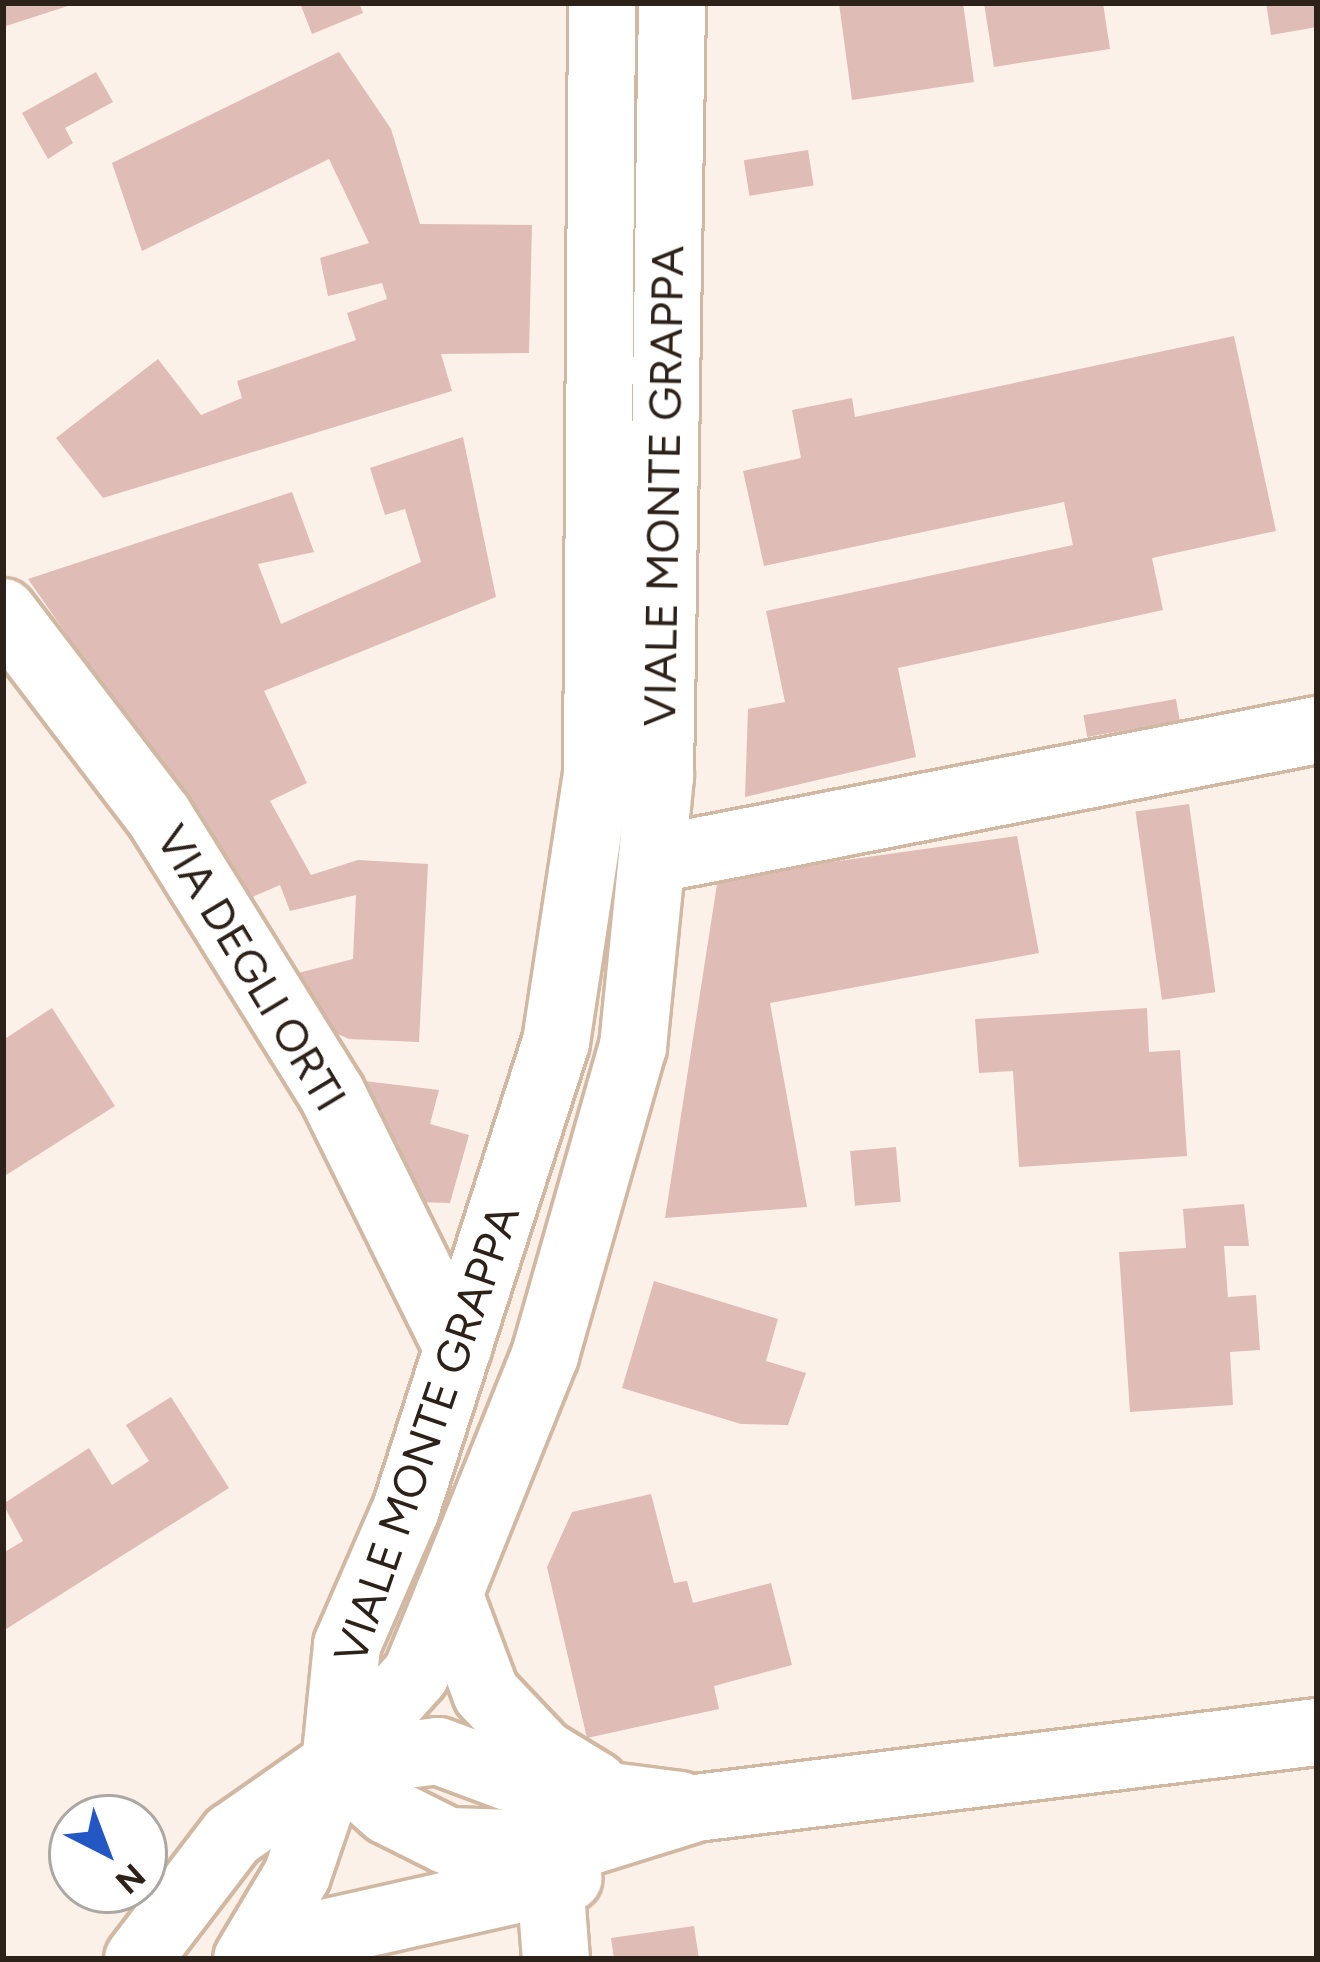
<!DOCTYPE html>
<html>
<head>
<meta charset="utf-8">
<style>
	body { margin:0 }
	#map { position:relative; width:1320px; height:1962px; overflow:hidden; background:#fcf1e8; font-family:Figtree,sans-serif }
	div>[style] { position:absolute }
	[style*='--x'] { left:calc(var(--x)*1px); top:calc(var(--y)*1px); width:calc(var(--w)*1px); rotate:calc(var(--a)*1deg) }
	.building>* { inset:0; background:#dfbcb6; transform-origin:0 0 }
	.roads { filter:drop-shadow(3px 0 #d1b8a3) drop-shadow(-3px 0 #d1b8a3) drop-shadow(0 3px #d1b8a3) drop-shadow(0 -3px #d1b8a3) }
	.minor>* { height:66px; margin:-33px; padding:0 33px; transform-origin:33px; border-radius:33px; background:#fff }
	.tertiary>* { height:66px; margin:-33px; padding:0 33px; transform-origin:33px; border-radius:33px; background:#fff }
	.secondary>* { height:66px; margin:-33px; padding:0 33px; transform-origin:33px; border-radius:33px; background:#fff }
	span { translate:-50% -50%; white-space:nowrap; text-align:center; line-height:1.15; -webkit-text-stroke:9px #fff; paint-order:stroke }
	.street-label { font-size:45px; color:#2c221a }
	.frame { position:absolute; inset:0; border:6px solid #2c221a; pointer-events:none }
	.north { position:absolute; left:48px; top:1794px; width:120px; height:120px; box-sizing:border-box; background:#fff; border:3px solid #aba7a3; border-radius:50%; rotate:138deg; font-size:33px; font-weight:700; line-height:48px; text-align:center; color:#2c221a }
	.north::after { content:''; display:block; margin:auto; width:42px; height:54px; background:#2257c4; clip-path:polygon(50% 0,100% 100%,50% 72%,0 100%) }
</style>
</head>
<body>
<div id="map">
	<div class="building">
		<i style="clip-path:polygon(3px 3px,73px 3px,74px 4px,3px 27px)"></i>
		<i style="clip-path:polygon(300px 3px,359px 3px,363px 13px,312px 34px)"></i>
		<i style="clip-path:polygon(839px 3px,963px 3px,974px 82px,852px 100px)"></i>
		<i style="clip-path:polygon(984px 3px,1103px 3px,1110px 49px,994px 67px)"></i>
		<i style="clip-path:polygon(1266px 3px,1317px 3px,1317px 27px,1271px 35px)"></i>
		<i style="clip-path:polygon(339px 52px,391px 129px,420px 224px,532px 225px,529px 353px,441px 354px,452px 391px,103px 498px,56px 438px,158px 359px,201px 415px,242px 398px,237px 381px,356px 340px,347px 313px,387px 299px,382px 283px,328px 296px,320px 258px,369px 243px,329px 159px,142px 251px,112px 163px)"></i>
		<i style="clip-path:polygon(96px 72px,113px 102px,65px 128px,73px 143px,48px 159px,22px 113px)"></i>
		<i style="left:808px;top:150px;width:36px;height:65px;rotate:81deg"></i>
		<i style="clip-path:polygon(1234px 336px,1276px 531px,1152px 558px,1163px 610px,898px 668px,916px 757px,745px 797px,748px 709px,785px 702px,766px 611px,1073px 545px,1064px 502px,764px 566px,743px 471px,801px 458px,792px 410px,852px 398px,855px 417px)"></i>
		<i style="clip-path:polygon(463px 437px,496px 597px,264px 691px,307px 783px,270px 801px,311px 875px,358px 860px,428px 864px,419px 1042px,349px 1039px,331px 1031px,298px 973px,353px 959px,356px 895px,290px 911px,280px 885px,250px 898px,28px 579px,292px 492px,314px 552px,258px 564px,281px 624px,421px 562px,405px 509px,385px 515px,370px 468px)"></i>
		<i style="left:1176px;top:699px;width:22px;height:94px;rotate:80deg"></i>
		<i style="left:1189px;top:804px;width:190px;height:54px;rotate:82deg"></i>
		<i style="clip-path:polygon(1017px 836px,1039px 953px,770px 1003px,807px 1207px,665px 1218px,718px 878px)"></i>
		<i style="clip-path:polygon(52px 1008px,115px 1106px,3px 1177px,3px 1040px)"></i>
		<i style="clip-path:polygon(1147px 1008px,1149px 1052px,1180px 1050px,1187px 1156px,1019px 1167px,1013px 1071px,979px 1073px,975px 1019px)"></i>
		<i style="clip-path:polygon(356px 1080px,439px 1090px,430px 1124px,469px 1135px,450px 1203px,412px 1202px)"></i>
		<i style="left:896px;top:1147px;width:55px;height:46px;rotate:85deg"></i>
		<i style="clip-path:polygon(1244px 1204px,1249px 1246px,1224px 1246px,1228px 1297px,1256px 1295px,1260px 1350px,1230px 1352px,1233px 1405px,1130px 1412px,1119px 1252px,1186px 1248px,1183px 1209px)"></i>
		<i style="clip-path:polygon(654px 1281px,778px 1319px,766px 1361px,806px 1373px,788px 1425px,741px 1424px,622px 1388px)"></i>
		<i style="clip-path:polygon(171px 1397px,229px 1488px,3px 1631px,3px 1553px,23px 1541px,3px 1504px,89px 1448px,112px 1485px,149px 1461px,126px 1425px)"></i>
		<i style="clip-path:polygon(651px 1494px,674px 1583px,687px 1581px,693px 1603px,771px 1583px,792px 1665px,714px 1686px,719px 1709px,587px 1738px,547px 1567px,572px 1512px)"></i>
		<i style="clip-path:polygon(694px 1926px,699px 1959px,614px 1959px,611px 1938px)"></i>
	</div>
	<div class="roads">
		<div class="minor">
			<i style="--x:3;--y:612;--w:257;--a:52.6"></i>
			<i style="--x:159;--y:816;--w:327;--a:58.1"></i>
			<i style="--x:332;--y:1094;--w:284;--a:63.7"></i>
			<i style="--x:652;--y:860;--w:678;--a:-11.06"></i>
			<i style="--x:550;--y:1880;--w:79;--a:85.7"></i>
		</div>
		<div class="tertiary">
			<i style="--x:335;--y:1764;--w:121;--a:-48"></i>
			<i style="--x:416;--y:1674;--w:87;--a:-67.6"></i>
			<i style="--x:449;--y:1594;--w:258;--a:-68.1"></i>
			<i style="--x:545;--y:1355;--w:320;--a:-74.1"></i>
			<i style="--x:633;--y:1047;--w:272;--a:-84.3"></i>
			<i style="--x:660;--y:776;--w:773;--a:-89.11"></i>
			<i style="--x:335;--y:1764;--w:120;--a:-84.2"></i>
			<i style="--x:347;--y:1645;--w:148;--a:-66.5"></i>
			<i style="--x:406;--y:1509;--w:490;--a:-72.2"></i>
			<i style="--x:556;--y:1042;--w:271;--a:-81.3"></i>
			<i style="--x:597;--y:774;--w:771;--a:-89.63"></i>
		</div>
		<div class="secondary">
			<i style="--x:449;--y:1594;--w:106;--a:69.5"></i>
			<i style="--x:486;--y:1693;--w:83;--a:46.5"></i>
			<i style="--x:543;--y:1753;--w:61;--a:31.6"></i>
			<i style="--x:335;--y:1764;--w:71;--a:41.6"></i>
			<i style="--x:388;--y:1811;--w:67;--a:26.6"></i>
			<i style="--x:448;--y:1841;--w:130;--a:1.8"></i>
			<i style="--x:578;--y:1845;--w:124;--a:-17.4"></i>
			<i style="--x:696;--y:1808;--w:626;--a:-6.98"></i>
			<i style="--x:138;--y:1959;--w:155;--a:-52.6"></i>
			<i style="--x:232;--y:1836;--w:126;--a:-35"></i>
			<i style="--x:335;--y:1764;--w:104;--a:-7.2"></i>
			<i style="--x:438;--y:1751;--w:100;--a:20.4"></i>
			<i style="--x:532;--y:1786;--w:149;--a:7.3"></i>
			<i style="--x:247;--y:1959;--w:98;--a:-59.2"></i>
			<i style="--x:297;--y:1875;--w:117;--a:-71.1"></i>
			<i style="--x:281;--y:1959;--w:38;--a:-37"></i>
			<i style="--x:311;--y:1936;--w:264;--a:-12.7"></i>
		</div>
	</div>
	<div class="street-label">
		<span style="left:664px;top:486px;rotate:-89deg">VIALE MONTE GRAPPA</span>
		<span style="left:251px;top:968px;rotate:59deg">VIA DEGLI ORTI</span>
		<span style="left:427px;top:1434px;rotate:-71deg">VIALE MONTE GRAPPA</span>
	</div>
	<div class="frame"></div>
	<div class="north">N</div>
</div>
</body>
</html>
